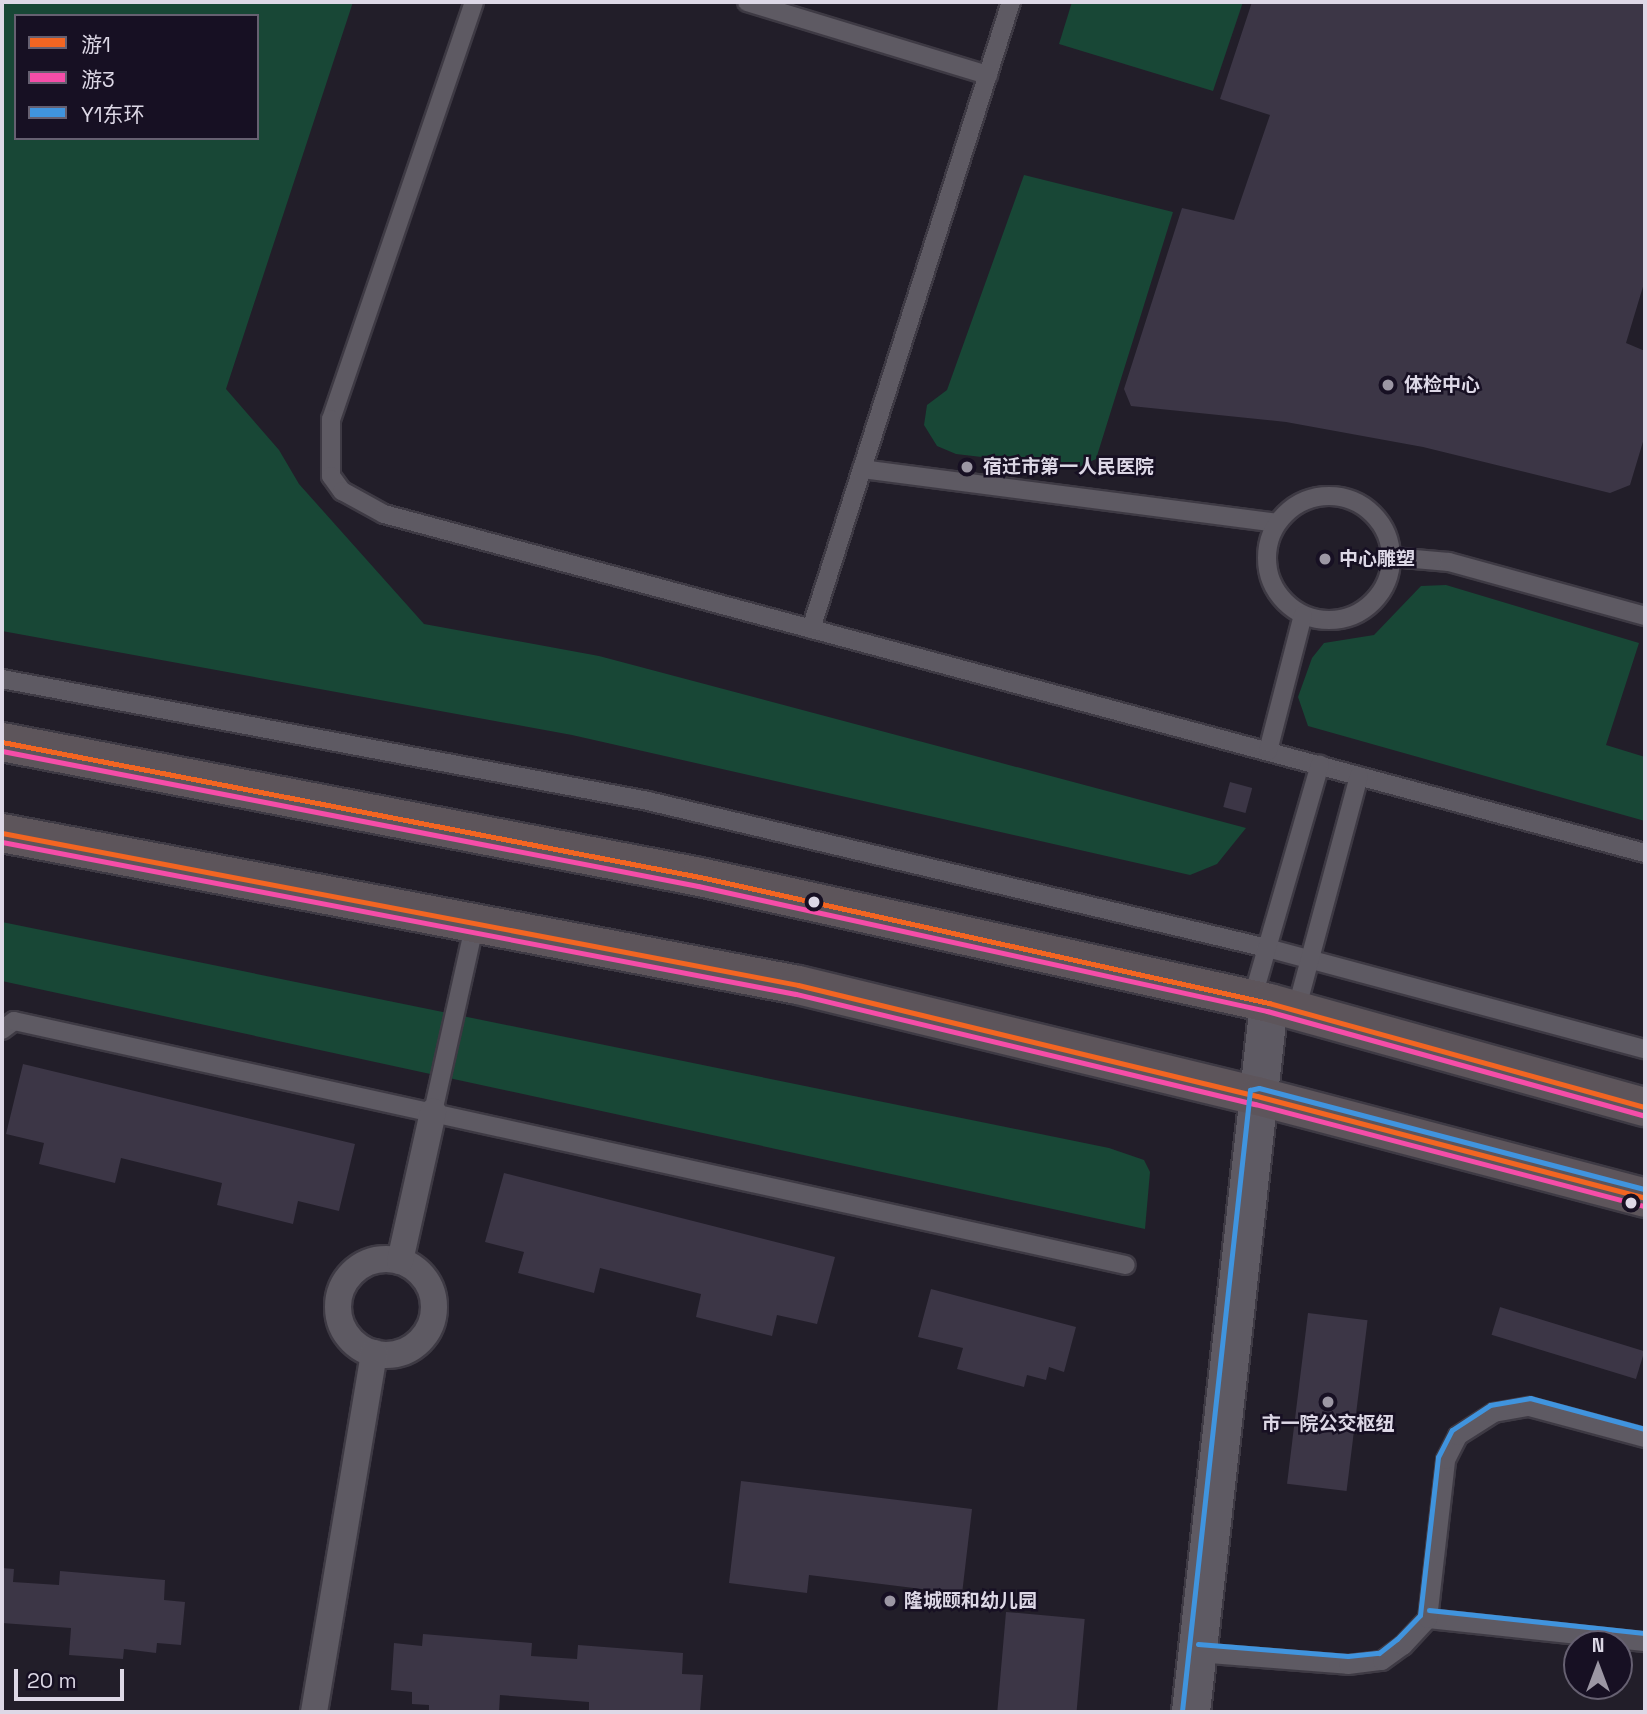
<!DOCTYPE html>
<html>
<head>
<meta charset="utf-8">
<style>
	body { margin:0 }
	#map { position:relative; width:1647px; height:1714px; overflow:hidden; background:#221e29; font-family:"Space Grotesk","Noto Sans SC",sans-serif }
	div>[style] { position:absolute }
	[style*='--x'] { left:calc(var(--x)*1px); top:calc(var(--y)*1px); width:calc(var(--w)*1px); rotate:calc(var(--a)*1deg) }
	.green>* { inset:0; background:#184736 }
	.building>* { inset:0; background:#3c3646; transform-origin:0 0 }
	.roads { filter:drop-shadow(2px 0 #3e3a44) drop-shadow(-2px 0 #3e3a44) drop-shadow(0 2px #3e3a44) drop-shadow(0 -2px #3e3a44) }
	.service>* { height:18px; margin:-9px; padding:0 9px; transform-origin:9px; border-radius:9px; background:#5e5a63 }
	.service>.ring { margin:-9px; padding:0; box-sizing:content-box; background:none; border:18px solid #5e5a63; border-radius:50% }
	.pedestrian>* { height:26px; margin:-13px; padding:0 13px; transform-origin:13px; border-radius:13px; background:#5e5a63 }
	.pedestrian>.ring { margin:-13px; padding:0; box-sizing:content-box; background:none; border:26px solid #5e5a63; border-radius:50% }
	.tertiary>* { height:38px; margin:-19px; padding:0 19px; transform-origin:19px; border-radius:19px; background:#5e5a63 }
	.primary>* { height:38px; margin:-19px; padding:0 19px; transform-origin:19px; border-radius:19px; background:#5d555b }
	.bus-1>* { height:5px; margin:-2.5px; padding:0 2.5px; transform-origin:2.5px; border-radius:2.5px; background:#f26522 }
	.bus-2>* { height:5px; margin:-2.5px; padding:0 2.5px; transform-origin:2.5px; border-radius:2.5px; background:#f54da8 }
	.bus-3>* { height:5px; margin:-2.5px; padding:0 2.5px; transform-origin:2.5px; border-radius:2.5px; background:#4094de }
	.dots>* { width:19px; height:19px; translate:-50% -50%; box-sizing:border-box; border:4px solid #171023; border-radius:50% }
	span { translate:-50% -50%; white-space:nowrap; text-align:center; line-height:1.15; -webkit-text-stroke:5px #171023; paint-order:stroke }
	.poi-label { font-size:19px; color:#ddd8e6; font-weight:700 }
	.left { translate:0 -50%; text-align:left }
	.frame { position:absolute; inset:0; border:4px solid #ddd8e6; pointer-events:none }
	.legend { position:absolute; left:14px; top:14px; width:245px; height:126px; box-sizing:border-box; background:#171023; border:2px solid #666071; margin:0; padding:9px 12px; list-style:none; font-size:21px; color:#ddd8e6 }
	.legend li { display:flex; align-items:center; gap:14px; height:35px }
	.legend b { width:35px; border:2px solid #666071 }
	.north { position:absolute; left:1563px; top:1630px; width:70px; height:70px; box-sizing:border-box; background:#171023; border:2px solid #666071; border-radius:50%; rotate:0deg; font-size:19px; font-weight:700; line-height:28px; text-align:center; color:#ddd8e6 }
	.north::after { content:''; display:block; margin:auto; width:24px; height:32px; background:#9c97a4; clip-path:polygon(50% 0,100% 100%,50% 72%,0 100%) }
	.scale { position:absolute; left:14px; top:1669px; width:110px; height:32px; box-sizing:border-box; border:4px solid #ddd8e6; border-top:0; padding-left:9px; font-size:21px; line-height:24px; white-space:nowrap; color:#ddd8e6; -webkit-text-stroke:5px #171023; paint-order:stroke }
</style>
</head>
<body>
<div id="map">
	<div class="green">
		<i style="clip-path:polygon(evenodd,2px 2px,353px 2px,226px 389px,279px 450px,299px 484px,424px 624px,599px 656px,1246px 828px,1217px 864px,1190px 875px,572px 735px,2px 631px,2px 2px,16px 16px,257px 16px,257px 138px,16px 138px,16px 16px)"></i>
		<i style="clip-path:polygon(1072px 2px,1243px 2px,1213px 91px,1059px 44px)"></i>
		<i style="clip-path:polygon(1024px 175px,1173px 212px,1096px 459px,1077px 468px,956px 454px,937px 446px,924px 425px,927px 405px,947px 390px)"></i>
		<i style="clip-path:polygon(1446px 585px,1639px 643px,1606px 745px,1645px 757px,1645px 821px,1308px 726px,1298px 697px,1312px 658px,1324px 643px,1374px 635px,1421px 586px)"></i>
		<i style="clip-path:polygon(2px 922px,1109px 1148px,1144px 1160px,1150px 1172px,1145px 1229px,2px 981px)"></i>
	</div>
	<div class="building">
		<i style="clip-path:polygon(1252px 2px,1645px 2px,1645px 280px,1626px 343px,1645px 351px,1645px 435px,1630px 485px,1610px 493px,1423px 447px,1286px 422px,1131px 406px,1124px 389px,1182px 208px,1234px 220px,1270px 115px,1220px 99px)"></i>
		<i style="left:1230px;top:782px;width:23px;height:26px;rotate:15deg"></i>
		<i style="clip-path:polygon(23px 1064px,355px 1144px,339px 1211px,298px 1201px,293px 1224px,217px 1205px,222px 1183px,121px 1158px,115px 1183px,39px 1164px,44px 1143px,6px 1134px)"></i>
		<i style="clip-path:polygon(504px 1173px,835px 1257px,817px 1324px,777px 1315px,772px 1336px,696px 1317px,701px 1294px,600px 1268px,594px 1293px,518px 1273px,524px 1252px,485px 1242px)"></i>
		<i style="clip-path:polygon(931px 1289px,1076px 1327px,1064px 1372px,1049px 1367px,1046px 1380px,1027px 1375px,1024px 1387px,957px 1369px,963px 1348px,918px 1337px)"></i>
		<i style="left:1500px;top:1307px;width:151px;height:29px;rotate:17deg"></i>
		<i style="left:1308px;top:1313px;width:60px;height:172px;rotate:7deg"></i>
		<i style="clip-path:polygon(741px 1481px,972px 1509px,962px 1594px,809px 1575px,807px 1593px,729px 1583px)"></i>
		<i style="clip-path:polygon(2px 1568px,14px 1569px,13px 1582px,59px 1585px,60px 1571px,165px 1580px,164px 1600px,185px 1602px,181px 1645px,157px 1643px,156px 1653px,124px 1649px,123px 1659px,69px 1655px,71px 1628px,2px 1623px)"></i>
		<i style="left:1006px;top:1612px;width:79px;height:100px;rotate:5deg"></i>
		<i style="clip-path:polygon(423px 1634px,532px 1643px,531px 1656px,577px 1659px,578px 1645px,683px 1653px,682px 1674px,703px 1675px,700px 1712px,589px 1712px,589px 1702px,500px 1695px,499px 1712px,429px 1712px,429px 1705px,412px 1704px,412px 1692px,391px 1690px,394px 1643px,422px 1646px)"></i>
	</div>
	<div class="roads">
		<div class="service">
			<i style="--x:474;--y:2;--w:441;--a:108.9"></i>
			<i style="--x:331;--y:419;--w:57;--a:90"></i>
			<i style="--x:331;--y:476;--w:19;--a:54"></i>
			<i style="--x:342;--y:491;--w:48;--a:28.7"></i>
			<i style="--x:384;--y:514;--w:1306;--a:15.05"></i>
			<i style="--x:747;--y:2;--w:252;--a:16.9"></i>
			<i style="--x:862;--y:469;--w:418;--a:7.4"></i>
			<i class="ring" style="left:1267px;top:496px;width:106px;height:106px"></i>
			<i style="--x:1392;--y:557;--w:57;--a:5"></i>
			<i style="--x:1449;--y:562;--w:203;--a:15.4"></i>
			<i style="--x:811;--y:629;--w:658;--a:-72.31"></i>
			<i style="--x:2;--y:679;--w:657;--a:10.69"></i>
			<i style="--x:648;--y:801;--w:636;--a:13.36"></i>
			<i style="--x:1267;--y:948;--w:391;--a:15"></i>
			<i style="--x:1268;--y:751;--w:140;--a:-75.6"></i>
			<i style="--x:1252;--y:1000;--w:245;--a:-73.9"></i>
			<i style="--x:1296;--y:1011;--w:243;--a:-75"></i>
			<i style="--x:2;--y:1030;--w:15;--a:-37"></i>
			<i style="--x:14;--y:1021;--w:1138;--a:12.38"></i>
			<i style="--x:433;--y:1112;--w:194;--a:-77.5"></i>
			<i style="--x:1428;--y:1619;--w:218;--a:6.1"></i>
			<i style="--x:1197;--y:1653;--w:151;--a:4.5"></i>
			<i style="--x:1348;--y:1665;--w:34;--a:-7"></i>
			<i style="--x:1382;--y:1661;--w:26;--a:-36"></i>
			<i style="--x:1403;--y:1646;--w:37;--a:-47"></i>
			<i style="--x:1428;--y:1619;--w:160;--a:-83.5"></i>
			<i style="--x:1446;--y:1460;--w:27;--a:-63"></i>
			<i style="--x:1458;--y:1436;--w:43;--a:-32.6"></i>
			<i style="--x:1494;--y:1413;--w:36;--a:-10"></i>
			<i style="--x:1529;--y:1407;--w:120;--a:15"></i>
		</div>
		<div class="pedestrian">
			<i class="ring" style="left:338px;top:1259px;width:70px;height:70px"></i>
			<i style="--x:400;--y:1261;--w:153;--a:-77.5"></i>
			<i style="--x:314;--y:1712;--w:364;--a:-80.5"></i>
		</div>
		<div class="tertiary">
			<i style="--x:1191;--y:1712;--w:713;--a:-83.72"></i>
		</div>
		<div class="primary">
			<i style="--x:2;--y:742;--w:711;--a:10.95"></i>
			<i style="--x:700;--y:877;--w:583;--a:12.49"></i>
			<i style="--x:1269;--y:1003;--w:390;--a:15.5"></i>
			<i style="--x:2;--y:833;--w:810;--a:10.81"></i>
			<i style="--x:798;--y:985;--w:472;--a:13.6"></i>
			<i style="--x:1257;--y:1096;--w:401;--a:14.7"></i>
		</div>
	</div>
	<div class="bus-1">
		<i style="--x:2;--y:742;--w:711;--a:10.95"></i>
		<i style="--x:700;--y:877;--w:583;--a:12.49"></i>
		<i style="--x:1269;--y:1003;--w:390;--a:15.5"></i>
		<i style="--x:2;--y:833;--w:810;--a:10.81"></i>
		<i style="--x:798;--y:985;--w:472;--a:13.6"></i>
		<i style="--x:1257;--y:1096;--w:401;--a:14.7"></i>
	</div>
	<div class="bus-2">
		<i style="--x:2;--y:751;--w:709;--a:10.98"></i>
		<i style="--x:698;--y:886;--w:583;--a:12.39"></i>
		<i style="--x:1267;--y:1011;--w:390;--a:15.5"></i>
		<i style="--x:2;--y:842;--w:808;--a:10.84"></i>
		<i style="--x:796;--y:994;--w:472;--a:13.5"></i>
		<i style="--x:1255;--y:1104;--w:401;--a:14.7"></i>
	</div>
	<div class="bus-3">
		<i style="--x:1429;--y:1610;--w:217;--a:6.1"></i>
		<i style="--x:1198;--y:1644;--w:150;--a:4.6"></i>
		<i style="--x:1348;--y:1656;--w:31;--a:-6"></i>
		<i style="--x:1379;--y:1653;--w:23;--a:-38"></i>
		<i style="--x:1397;--y:1639;--w:33;--a:-46"></i>
		<i style="--x:1420;--y:1615;--w:159;--a:-83.5"></i>
		<i style="--x:1438;--y:1457;--w:30;--a:-63"></i>
		<i style="--x:1452;--y:1430;--w:45;--a:-33.3"></i>
		<i style="--x:1490;--y:1405;--w:41;--a:-9.9"></i>
		<i style="--x:1530;--y:1398;--w:119;--a:15.1"></i>
		<i style="--x:1182;--y:1711;--w:625;--a:-83.75"></i>
		<i style="--x:1250;--y:1090;--w:9;--a:-13"></i>
		<i style="--x:1259;--y:1088;--w:399;--a:14.7"></i>
	</div>
	<div class="dots">
		<i style="left:1388px;top:385px;background:#9c97a4"></i>
		<i style="left:967px;top:467px;background:#9c97a4"></i>
		<i style="left:1325px;top:559px;background:#9c97a4"></i>
		<i style="left:814px;top:902px;background:#ddd8e6"></i>
		<i style="left:1631px;top:1203px;background:#ddd8e6"></i>
		<i style="left:1328px;top:1402px;background:#9c97a4"></i>
		<i style="left:890px;top:1601px;background:#9c97a4"></i>
	</div>
	<div class="poi-label">
		<span class="left" style="left:1404px;top:385px">体检中心</span>
		<span class="left" style="left:983px;top:467px">宿迁市第一人民医院</span>
		<span class="left" style="left:1339px;top:559px">中心雕塑</span>
		<span style="left:1328px;top:1424px">市一院公交枢纽</span>
		<span class="left" style="left:904px;top:1601px">隆城颐和幼儿园</span>
	</div>
	<div class="frame"></div>
	<ul class="legend">
	<li><b style="height:9px;background:#f26522"></b>游1</li>
	<li><b style="height:9px;background:#f54da8"></b>游3</li>
	<li><b style="height:9px;background:#4094de"></b>Y1东环</li>
	</ul>
	<div class="north">N</div>
	<div class="scale">20 m</div>
</div>
</body>
</html>
